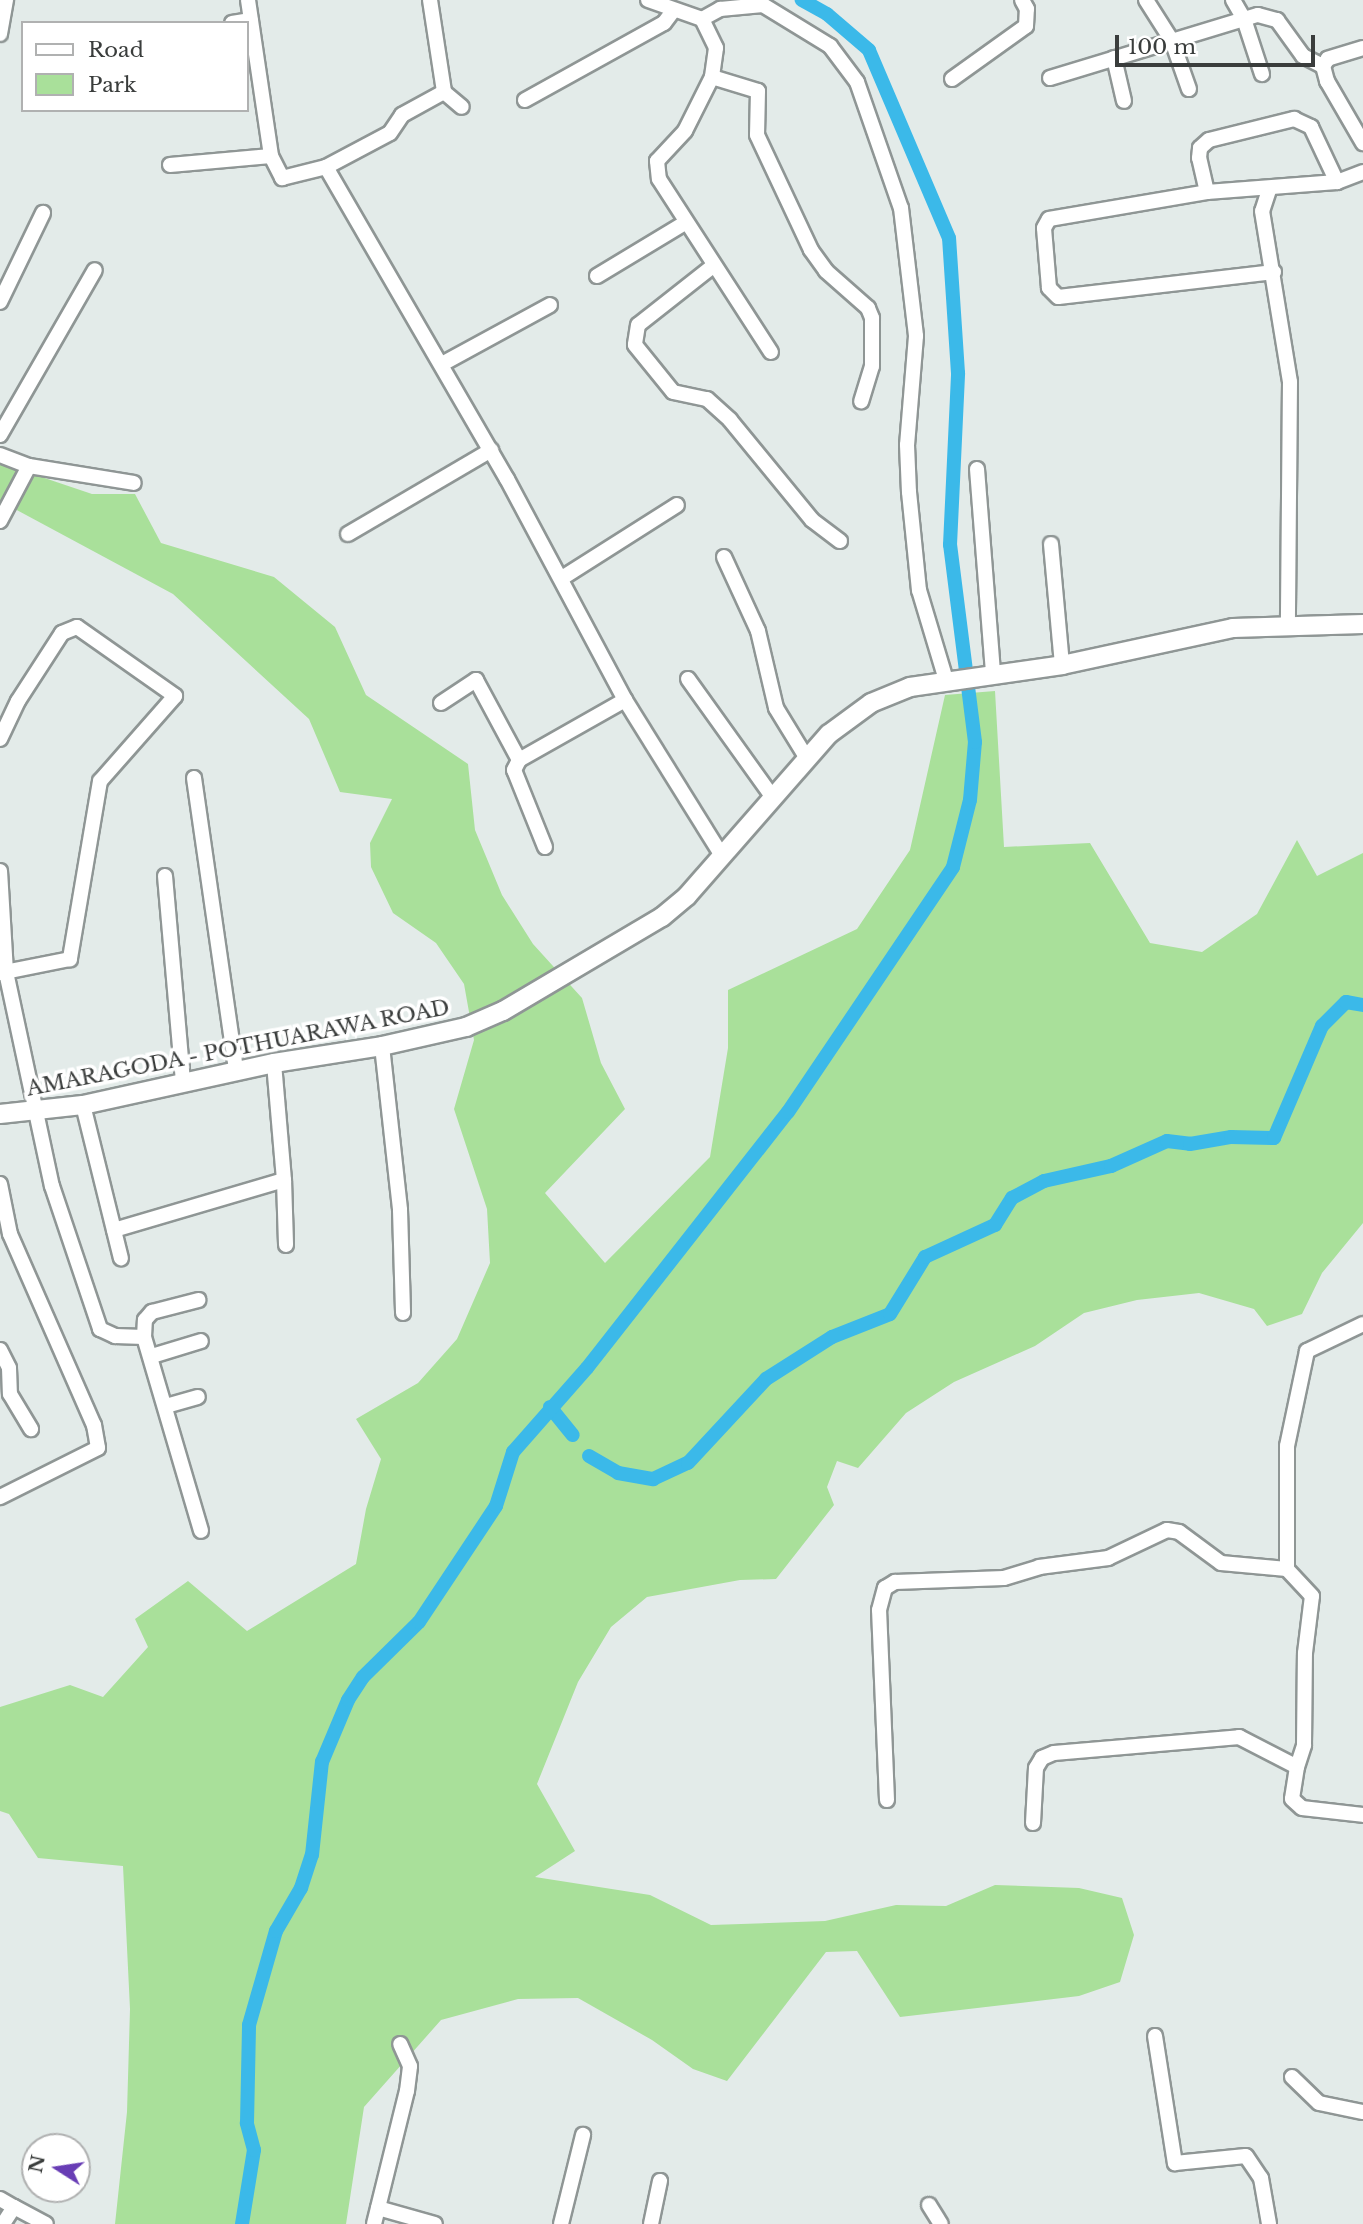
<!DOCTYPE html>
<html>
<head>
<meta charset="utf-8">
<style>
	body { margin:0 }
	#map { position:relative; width:1363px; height:2224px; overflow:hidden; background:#e3ebe9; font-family:"Libre Baskerville",serif }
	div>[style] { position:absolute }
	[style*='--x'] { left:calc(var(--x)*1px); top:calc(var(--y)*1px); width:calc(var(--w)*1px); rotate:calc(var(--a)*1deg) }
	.green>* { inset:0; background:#a9e09a }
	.canal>* { height:14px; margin:-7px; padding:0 7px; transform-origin:7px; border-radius:7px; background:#3bb9e9 }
	.roads { filter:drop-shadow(2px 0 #8f9695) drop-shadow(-2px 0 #8f9695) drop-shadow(0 2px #8f9695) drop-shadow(0 -2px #8f9695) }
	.minor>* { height:14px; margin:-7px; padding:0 7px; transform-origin:7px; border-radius:7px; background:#fff }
	.tertiary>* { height:18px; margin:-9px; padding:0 9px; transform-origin:9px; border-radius:9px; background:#fff }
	span { translate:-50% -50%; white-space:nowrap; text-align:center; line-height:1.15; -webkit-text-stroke:7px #fff; paint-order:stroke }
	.street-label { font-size:21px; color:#3a3d3c }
	.legend { position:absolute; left:21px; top:21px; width:228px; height:91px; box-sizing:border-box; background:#fff; border:2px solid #b0b1b1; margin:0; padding:9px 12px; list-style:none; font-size:21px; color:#3a3d3c }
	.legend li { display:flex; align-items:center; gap:14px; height:35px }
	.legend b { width:35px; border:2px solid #b0b1b1 }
	.north { position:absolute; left:21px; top:2133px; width:70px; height:70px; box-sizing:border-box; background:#fff; border:2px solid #b0b1b1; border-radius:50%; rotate:282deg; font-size:19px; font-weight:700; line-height:28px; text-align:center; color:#3a3d3c }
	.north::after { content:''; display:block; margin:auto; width:24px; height:32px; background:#683db5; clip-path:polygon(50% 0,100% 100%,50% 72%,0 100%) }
	.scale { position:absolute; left:1115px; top:35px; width:200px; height:32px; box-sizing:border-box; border:4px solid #3a3d3c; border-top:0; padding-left:9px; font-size:21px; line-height:24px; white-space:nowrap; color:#3a3d3c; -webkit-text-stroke:5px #fff; paint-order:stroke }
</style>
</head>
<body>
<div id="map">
	<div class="green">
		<i style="clip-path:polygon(0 463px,92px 494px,135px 494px,161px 543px,274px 577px,335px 627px,366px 695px,468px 764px,475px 830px,502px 895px,533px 944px,582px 998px,601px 1063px,625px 1109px,545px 1193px,605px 1263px,710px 1157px,728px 1048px,728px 990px,857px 929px,910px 850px,945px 695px,995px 691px,1004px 847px,1090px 843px,1150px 943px,1202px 952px,1257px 914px,1297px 840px,1317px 876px,1363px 853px,1363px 1223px,1322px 1273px,1302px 1314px,1267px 1326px,1254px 1309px,1199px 1293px,1137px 1300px,1084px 1313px,1035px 1346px,954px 1382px,906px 1413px,858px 1468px,837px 1461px,827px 1487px,834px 1505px,776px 1579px,740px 1580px,647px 1597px,611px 1627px,578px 1682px,537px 1784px,575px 1851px,535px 1877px,650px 1895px,711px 1925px,825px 1921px,896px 1905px,946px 1906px,995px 1885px,1079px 1888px,1122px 1898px,1134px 1935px,1120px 1982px,1079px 1996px,900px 2017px,857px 1951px,826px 1952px,727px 2081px,693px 2069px,652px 2040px,578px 1998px,518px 1999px,441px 2020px,364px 2107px,346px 2224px,115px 2224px,127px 2112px,130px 2009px,123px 1866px,38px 1858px,9px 1814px,0 1811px,0 1707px,70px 1685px,103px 1697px,148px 1647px,135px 1619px,188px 1581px,247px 1631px,356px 1564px,366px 1509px,381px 1459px,356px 1419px,418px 1383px,457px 1339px,490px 1263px,487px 1209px,454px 1109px,474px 1040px,464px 984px,436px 943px,393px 913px,371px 867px,370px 843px,392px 799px,340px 792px,309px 719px,173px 594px,0 501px)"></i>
	</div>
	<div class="canal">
		<i style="--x:550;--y:1407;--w:36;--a:51"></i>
		<i style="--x:589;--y:1456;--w:34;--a:30"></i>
		<i style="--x:618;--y:1473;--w:36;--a:10"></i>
		<i style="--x:653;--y:1479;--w:38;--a:-25"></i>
		<i style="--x:688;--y:1463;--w:115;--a:-47.1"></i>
		<i style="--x:766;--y:1379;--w:78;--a:-32.5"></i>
		<i style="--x:832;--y:1337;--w:62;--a:-21.6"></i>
		<i style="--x:890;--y:1314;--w:67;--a:-58.4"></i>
		<i style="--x:925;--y:1257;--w:77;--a:-24.6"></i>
		<i style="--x:995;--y:1225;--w:32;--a:-58"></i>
		<i style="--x:1012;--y:1198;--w:36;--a:-28"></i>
		<i style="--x:1044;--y:1181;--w:69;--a:-12.6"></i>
		<i style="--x:1111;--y:1166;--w:61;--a:-24.1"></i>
		<i style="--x:1167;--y:1141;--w:23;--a:7"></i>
		<i style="--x:1190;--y:1144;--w:42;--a:-9.7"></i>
		<i style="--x:1231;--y:1137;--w:43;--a:1.3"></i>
		<i style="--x:1274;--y:1138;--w:122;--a:-66.8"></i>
		<i style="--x:1322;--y:1026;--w:34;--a:-45"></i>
		<i style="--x:1346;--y:1002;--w:17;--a:10"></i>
		<i style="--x:242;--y:2224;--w:75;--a:-80.8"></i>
		<i style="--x:254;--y:2150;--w:28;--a:-105"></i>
		<i style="--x:247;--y:2123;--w:98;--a:-88.8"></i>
		<i style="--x:249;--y:2025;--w:98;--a:-74"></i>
		<i style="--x:276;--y:1931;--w:50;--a:-59.8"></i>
		<i style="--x:301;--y:1888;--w:35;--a:-72"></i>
		<i style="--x:312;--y:1855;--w:94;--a:-83.9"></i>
		<i style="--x:322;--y:1762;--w:67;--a:-67.2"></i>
		<i style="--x:348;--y:1700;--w:27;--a:-57"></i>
		<i style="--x:363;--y:1677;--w:78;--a:-44.5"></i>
		<i style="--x:419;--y:1622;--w:139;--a:-56.4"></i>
		<i style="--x:496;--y:1506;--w:57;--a:-72.5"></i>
		<i style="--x:513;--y:1452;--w:112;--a:-48.6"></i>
		<i style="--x:587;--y:1368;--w:325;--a:-51.9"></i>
		<i style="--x:788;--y:1112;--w:295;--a:-56"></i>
		<i style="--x:953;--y:867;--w:69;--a:-75.8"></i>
		<i style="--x:970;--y:800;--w:58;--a:-85.1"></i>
		<i style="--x:975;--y:742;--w:199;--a:-97.2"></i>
		<i style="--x:950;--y:545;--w:172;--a:-87.3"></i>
		<i style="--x:958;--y:373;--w:135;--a:-93.8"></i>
		<i style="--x:949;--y:238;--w:204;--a:-113.1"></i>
		<i style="--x:869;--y:50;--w:55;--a:-139.4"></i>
		<i style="--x:827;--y:14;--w:29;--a:-151"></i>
	</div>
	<div class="roads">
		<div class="minor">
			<i style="--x:248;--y:0;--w:158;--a:81.6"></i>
			<i style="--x:271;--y:156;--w:25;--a:63"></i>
			<i style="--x:282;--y:178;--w:45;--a:-14"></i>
			<i style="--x:326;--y:167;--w:72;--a:-28"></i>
			<i style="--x:390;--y:133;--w:22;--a:-56"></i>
			<i style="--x:402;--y:115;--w:48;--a:-28.7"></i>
			<i style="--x:444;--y:92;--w:23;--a:40"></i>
			<i style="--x:430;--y:0;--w:93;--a:81.3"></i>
			<i style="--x:648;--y:0;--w:57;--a:19.4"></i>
			<i style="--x:702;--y:19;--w:21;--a:-29"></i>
			<i style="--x:720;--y:9;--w:43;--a:-5.3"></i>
			<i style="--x:763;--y:5;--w:79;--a:31.5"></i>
			<i style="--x:830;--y:46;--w:45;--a:53.1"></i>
			<i style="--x:857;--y:82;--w:133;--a:70.8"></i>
			<i style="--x:901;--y:208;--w:129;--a:83.3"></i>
			<i style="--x:916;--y:336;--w:109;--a:94.7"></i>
			<i style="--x:907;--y:445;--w:47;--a:87.6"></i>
			<i style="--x:909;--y:492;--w:99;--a:84.2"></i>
			<i style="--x:919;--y:590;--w:94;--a:73.3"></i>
			<i style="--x:1146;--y:0;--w:49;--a:57.6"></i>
			<i style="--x:1172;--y:41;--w:51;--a:70.5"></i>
			<i style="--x:1233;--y:0;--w:22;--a:60"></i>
			<i style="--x:1244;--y:19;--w:58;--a:71.9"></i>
			<i style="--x:702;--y:19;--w:32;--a:64"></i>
			<i style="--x:716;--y:48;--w:29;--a:98"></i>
			<i style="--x:712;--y:77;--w:60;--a:116.6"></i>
			<i style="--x:685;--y:131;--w:41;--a:133"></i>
			<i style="--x:657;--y:161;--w:18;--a:84"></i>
			<i style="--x:659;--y:179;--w:206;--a:57.1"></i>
			<i style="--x:232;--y:23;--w:19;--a:-9"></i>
			<i style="--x:0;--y:34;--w:35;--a:-80"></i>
			<i style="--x:1363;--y:48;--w:37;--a:163"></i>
			<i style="--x:1328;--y:59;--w:9;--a:126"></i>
			<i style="--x:1323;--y:66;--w:16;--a:75"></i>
			<i style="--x:1327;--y:81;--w:72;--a:59.9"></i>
			<i style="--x:1114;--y:58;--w:44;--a:76.9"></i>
			<i style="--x:712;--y:77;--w:48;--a:16.9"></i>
			<i style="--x:758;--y:91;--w:44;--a:91.3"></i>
			<i style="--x:757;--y:135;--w:127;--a:64.8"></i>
			<i style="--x:811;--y:250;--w:26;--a:54"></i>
			<i style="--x:826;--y:271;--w:56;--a:41.4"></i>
			<i style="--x:868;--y:308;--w:11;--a:68"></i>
			<i style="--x:872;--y:318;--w:48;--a:90"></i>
			<i style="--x:872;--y:366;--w:37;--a:107"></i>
			<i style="--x:1050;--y:78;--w:217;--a:-16.9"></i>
			<i style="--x:1258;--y:15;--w:20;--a:15"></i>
			<i style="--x:1277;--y:20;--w:44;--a:54.2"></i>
			<i style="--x:1303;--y:56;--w:22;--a:27"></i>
			<i style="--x:952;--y:79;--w:91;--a:-35.6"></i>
			<i style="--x:1026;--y:26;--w:17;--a:-87"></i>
			<i style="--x:1027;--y:9;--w:10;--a:-119"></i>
			<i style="--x:525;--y:100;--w:159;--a:-29"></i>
			<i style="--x:664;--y:23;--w:15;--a:-53"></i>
			<i style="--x:170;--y:165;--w:101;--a:-5.1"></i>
			<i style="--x:326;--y:167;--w:361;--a:59.9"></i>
			<i style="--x:507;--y:479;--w:251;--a:61.9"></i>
			<i style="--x:625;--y:700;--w:184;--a:58.1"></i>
			<i style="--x:1269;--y:190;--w:22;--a:108"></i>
			<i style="--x:1262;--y:211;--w:173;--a:80.7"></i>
			<i style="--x:1290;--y:382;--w:241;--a:90.5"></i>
			<i style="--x:1207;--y:192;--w:35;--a:-103"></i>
			<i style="--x:1199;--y:158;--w:10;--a:-84"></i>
			<i style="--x:1200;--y:148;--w:12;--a:-42"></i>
			<i style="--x:1209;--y:140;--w:88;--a:-13.9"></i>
			<i style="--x:1294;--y:119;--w:19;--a:25"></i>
			<i style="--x:1311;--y:127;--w:61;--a:64.7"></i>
			<i style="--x:713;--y:266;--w:95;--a:141.8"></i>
			<i style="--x:638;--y:325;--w:20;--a:99"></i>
			<i style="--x:635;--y:345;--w:60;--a:51"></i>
			<i style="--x:673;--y:392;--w:35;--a:12"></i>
			<i style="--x:707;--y:399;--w:31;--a:42"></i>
			<i style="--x:730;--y:420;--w:129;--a:50.6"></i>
			<i style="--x:812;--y:520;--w:35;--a:37"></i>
			<i style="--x:1274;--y:272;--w:217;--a:173.4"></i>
			<i style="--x:1058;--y:297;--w:13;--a:-135"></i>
			<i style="--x:1049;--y:288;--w:60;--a:-94.8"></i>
			<i style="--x:1044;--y:228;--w:10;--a:-61"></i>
			<i style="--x:1049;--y:219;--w:160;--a:-9.7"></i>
			<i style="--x:1207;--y:192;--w:130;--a:-4.4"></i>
			<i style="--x:1337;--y:182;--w:28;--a:-21"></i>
			<i style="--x:597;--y:276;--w:103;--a:-31.1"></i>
			<i style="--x:0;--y:302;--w:99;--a:-64.2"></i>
			<i style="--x:442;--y:364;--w:123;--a:-28.6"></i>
			<i style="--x:0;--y:435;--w:190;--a:-60.1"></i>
			<i style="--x:0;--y:455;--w:31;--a:21"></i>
			<i style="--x:29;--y:466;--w:106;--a:9.2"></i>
			<i style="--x:977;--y:469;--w:206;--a:85.5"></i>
			<i style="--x:0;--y:521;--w:62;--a:-62.2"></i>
			<i style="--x:348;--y:534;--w:166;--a:-30.4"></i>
			<i style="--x:1051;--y:544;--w:121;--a:84.8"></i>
			<i style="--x:724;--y:557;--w:81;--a:65.3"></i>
			<i style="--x:758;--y:631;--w:79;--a:76.8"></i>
			<i style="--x:776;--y:708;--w:57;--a:58.5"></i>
			<i style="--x:562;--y:578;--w:136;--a:-32.4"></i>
			<i style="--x:688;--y:679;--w:143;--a:54.4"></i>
			<i style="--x:441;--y:703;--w:42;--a:-33.3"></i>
			<i style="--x:476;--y:680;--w:91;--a:61.7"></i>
			<i style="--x:0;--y:739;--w:42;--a:-64.7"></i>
			<i style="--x:18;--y:701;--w:81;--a:-57.1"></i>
			<i style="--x:62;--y:633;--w:16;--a:-22"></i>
			<i style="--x:77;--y:627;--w:120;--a:35.1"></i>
			<i style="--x:175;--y:696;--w:113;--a:131.4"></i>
			<i style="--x:100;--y:781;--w:181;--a:99.6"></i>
			<i style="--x:70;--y:959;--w:71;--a:168.7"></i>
			<i style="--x:194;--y:778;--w:296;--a:81.8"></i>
			<i style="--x:545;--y:847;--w:83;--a:-111.9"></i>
			<i style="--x:514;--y:770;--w:11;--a:-63"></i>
			<i style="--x:519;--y:760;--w:122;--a:-29.5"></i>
			<i style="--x:0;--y:871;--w:101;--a:86.6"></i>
			<i style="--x:6;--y:972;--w:219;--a:77.9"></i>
			<i style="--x:52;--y:1186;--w:151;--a:71.4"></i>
			<i style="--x:100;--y:1329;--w:17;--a:25"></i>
			<i style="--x:115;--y:1336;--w:29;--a:2"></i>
			<i style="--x:144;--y:1337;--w:202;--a:73.6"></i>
			<i style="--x:165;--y:876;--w:208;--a:85"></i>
			<i style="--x:382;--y:1046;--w:165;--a:83.7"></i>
			<i style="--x:400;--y:1210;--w:103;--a:88.3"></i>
			<i style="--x:83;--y:1105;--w:158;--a:76.1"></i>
			<i style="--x:284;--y:1180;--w:65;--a:88.2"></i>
			<i style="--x:0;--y:1184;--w:51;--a:78.7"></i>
			<i style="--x:10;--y:1234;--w:209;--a:66.3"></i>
			<i style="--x:94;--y:1425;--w:23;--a:80"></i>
			<i style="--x:98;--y:1448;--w:110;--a:153.4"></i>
			<i style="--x:114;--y:1230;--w:177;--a:-16.4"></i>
			<i style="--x:284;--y:1180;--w:117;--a:-94.9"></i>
			<i style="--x:144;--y:1337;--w:17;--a:-87"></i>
			<i style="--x:145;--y:1320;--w:11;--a:-49"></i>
			<i style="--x:152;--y:1312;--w:48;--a:-14.6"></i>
			<i style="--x:0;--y:1350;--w:20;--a:63"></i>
			<i style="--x:9;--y:1368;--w:26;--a:88"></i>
			<i style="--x:10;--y:1394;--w:41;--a:59"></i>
			<i style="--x:152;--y:1356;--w:51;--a:-17"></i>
			<i style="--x:166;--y:1406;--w:33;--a:-16"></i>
			<i style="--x:1297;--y:1767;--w:32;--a:99"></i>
			<i style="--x:1292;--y:1799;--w:13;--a:42"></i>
			<i style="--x:1302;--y:1808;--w:61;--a:6.5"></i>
			<i style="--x:887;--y:1800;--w:190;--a:-92.4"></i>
			<i style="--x:879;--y:1610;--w:23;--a:-75"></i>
			<i style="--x:885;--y:1588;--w:12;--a:-31"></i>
			<i style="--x:895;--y:1582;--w:109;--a:-2.1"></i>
			<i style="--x:1004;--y:1578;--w:37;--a:-17"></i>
			<i style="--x:1039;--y:1567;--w:70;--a:-7.4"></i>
			<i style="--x:1108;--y:1558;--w:65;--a:-25.4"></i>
			<i style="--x:1167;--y:1530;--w:12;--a:9"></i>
			<i style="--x:1179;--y:1532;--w:52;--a:36.4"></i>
			<i style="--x:1221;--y:1563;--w:66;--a:5.2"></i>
			<i style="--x:1033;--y:1823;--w:55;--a:-86.9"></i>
			<i style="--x:1036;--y:1768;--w:12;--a:-59"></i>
			<i style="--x:1042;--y:1758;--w:13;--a:-23"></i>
			<i style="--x:1054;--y:1753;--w:186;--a:-4.9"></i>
			<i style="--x:1239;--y:1737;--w:65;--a:27.3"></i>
			<i style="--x:1297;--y:1767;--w:23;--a:-72"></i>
			<i style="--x:1304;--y:1745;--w:92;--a:-89.4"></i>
			<i style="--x:1305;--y:1653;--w:57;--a:-83"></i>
			<i style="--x:1312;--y:1596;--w:37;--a:-133"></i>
			<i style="--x:1287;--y:1569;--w:123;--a:-90"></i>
			<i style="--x:1287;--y:1446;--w:97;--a:-78.1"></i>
			<i style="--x:1307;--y:1351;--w:62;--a:-25.7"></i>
			<i style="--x:1155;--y:2036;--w:129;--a:81.1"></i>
			<i style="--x:1175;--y:2163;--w:71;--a:-5.6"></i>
			<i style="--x:1246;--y:2156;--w:27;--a:56"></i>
			<i style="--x:1261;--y:2178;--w:47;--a:80.1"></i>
			<i style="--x:1292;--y:2077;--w:37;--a:44"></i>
			<i style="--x:1319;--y:2103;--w:45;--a:11.6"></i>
			<i style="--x:0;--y:2199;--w:16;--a:30"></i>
			<i style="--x:14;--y:2207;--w:20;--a:123"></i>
			<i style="--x:929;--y:2205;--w:22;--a:58"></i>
			<i style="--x:14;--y:2207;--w:36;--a:28"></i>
			<i style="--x:378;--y:2208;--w:59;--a:15.7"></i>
			<i style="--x:374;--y:2224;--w:137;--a:-76.1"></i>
			<i style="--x:407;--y:2091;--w:25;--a:-83"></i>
			<i style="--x:410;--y:2066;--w:24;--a:-114"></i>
			<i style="--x:561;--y:2224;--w:92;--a:-76.1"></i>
			<i style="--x:651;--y:2224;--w:44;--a:-78.2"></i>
		</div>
		<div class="tertiary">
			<i style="--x:0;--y:1114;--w:83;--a:-6.2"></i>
			<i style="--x:83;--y:1105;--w:196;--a:-12.4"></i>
			<i style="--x:274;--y:1063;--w:109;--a:-8.9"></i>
			<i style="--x:382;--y:1046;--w:86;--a:-12.7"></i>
			<i style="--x:466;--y:1027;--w:40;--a:-23.4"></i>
			<i style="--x:503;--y:1011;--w:185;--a:-30.6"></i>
			<i style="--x:662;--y:917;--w:33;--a:-40"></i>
			<i style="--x:687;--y:896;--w:215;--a:-48.8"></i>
			<i style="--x:829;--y:734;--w:52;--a:-36.4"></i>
			<i style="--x:871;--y:703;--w:42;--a:-22.3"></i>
			<i style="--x:910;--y:687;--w:154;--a:-8.2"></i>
			<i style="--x:1062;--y:665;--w:175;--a:-12.2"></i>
			<i style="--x:1233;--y:628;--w:130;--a:-1.8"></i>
		</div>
	</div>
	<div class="street-label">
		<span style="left:238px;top:1048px;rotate:-11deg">AMARAGODA - POTHUARAWA ROAD</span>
	</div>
	<ul class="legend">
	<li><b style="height:9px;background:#fff"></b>Road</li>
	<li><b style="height:19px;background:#a9e09a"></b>Park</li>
	</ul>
	<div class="north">N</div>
	<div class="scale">100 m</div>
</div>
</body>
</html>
